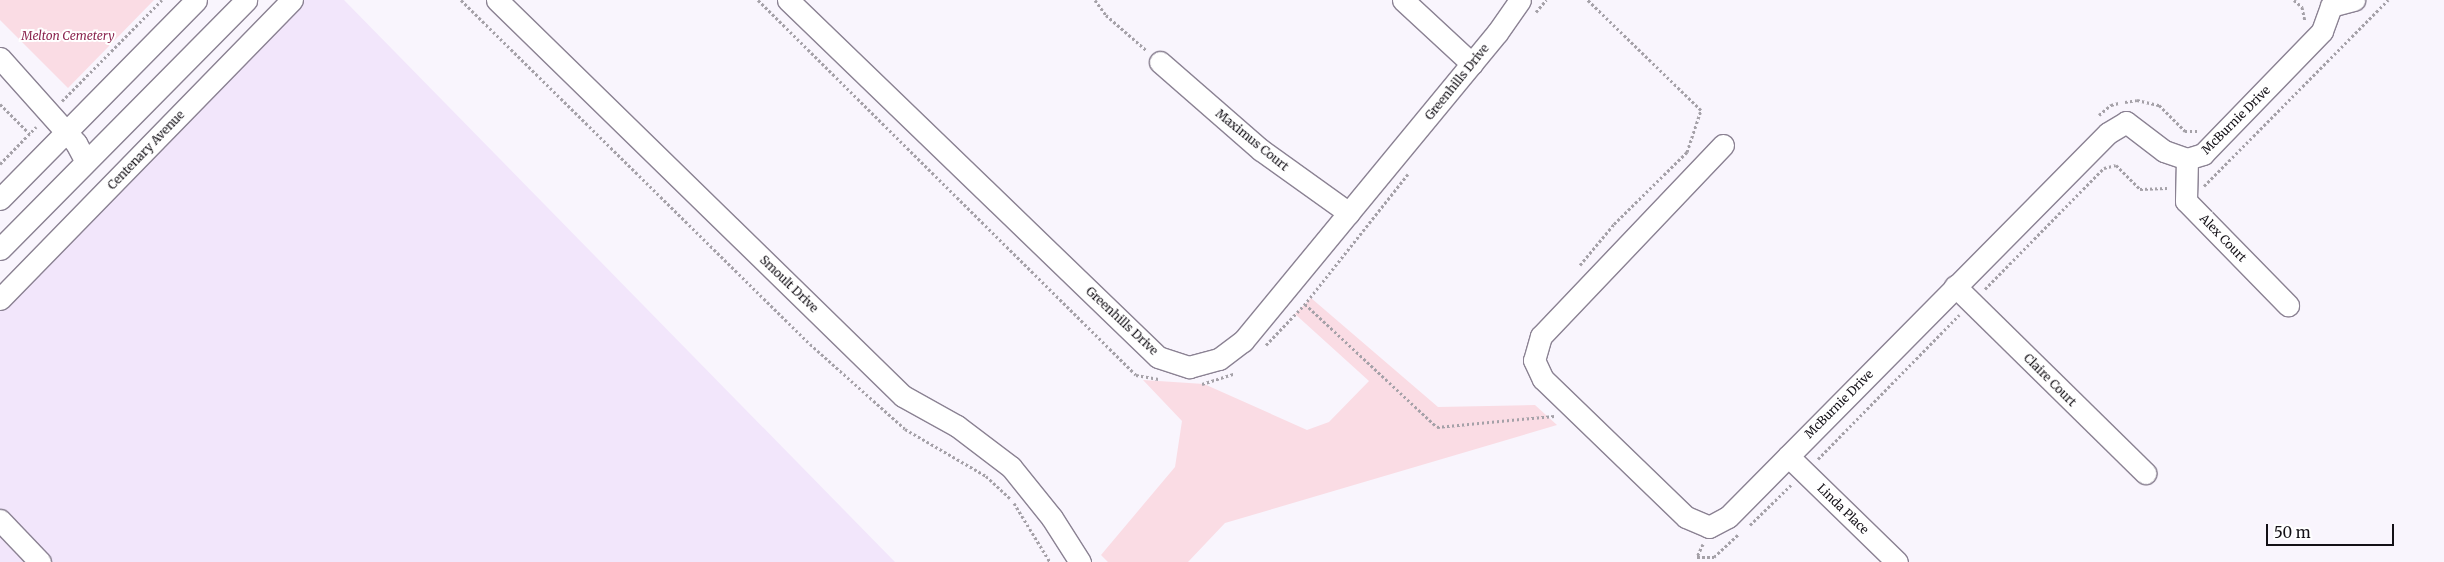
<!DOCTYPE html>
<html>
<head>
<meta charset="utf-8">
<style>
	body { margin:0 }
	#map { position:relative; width:2444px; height:562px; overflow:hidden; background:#f9f5fd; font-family:Merriweather,serif }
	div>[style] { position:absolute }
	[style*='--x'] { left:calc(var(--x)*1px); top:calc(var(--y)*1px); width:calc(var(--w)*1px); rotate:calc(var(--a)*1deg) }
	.built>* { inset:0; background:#f2e6fb }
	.green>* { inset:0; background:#fadce4 }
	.path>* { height:3px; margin-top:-1.5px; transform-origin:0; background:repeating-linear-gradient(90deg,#a5a1a8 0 2.5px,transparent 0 5px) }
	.roads { filter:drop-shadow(1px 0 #8b8293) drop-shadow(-1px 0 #8b8293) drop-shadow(0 1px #8b8293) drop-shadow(0 -1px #8b8293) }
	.minor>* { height:21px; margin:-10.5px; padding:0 10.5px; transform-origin:10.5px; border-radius:10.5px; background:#fff }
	span { translate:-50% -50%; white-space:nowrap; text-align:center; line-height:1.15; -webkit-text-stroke:4px #fff; paint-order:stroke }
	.park-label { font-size:12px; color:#8c2650; font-style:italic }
	.street-label { font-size:12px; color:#131016 }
	.scale { position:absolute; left:2266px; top:524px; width:128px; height:22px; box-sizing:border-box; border:2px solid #131016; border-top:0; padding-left:6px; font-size:15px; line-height:18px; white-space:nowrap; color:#131016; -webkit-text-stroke:4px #fff; paint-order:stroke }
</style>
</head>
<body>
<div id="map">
	<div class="built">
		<i style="clip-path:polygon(283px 0,344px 0,895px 562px,0 562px,0 289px)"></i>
	</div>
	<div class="green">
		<i style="clip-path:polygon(0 0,154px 0,68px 88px,0 20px)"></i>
		<i style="clip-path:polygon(1311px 298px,1438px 407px,1535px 405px,1557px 425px,1225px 523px,1188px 562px,1108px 562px,1101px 555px,1175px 467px,1182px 421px,1143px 380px,1204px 384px,1307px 430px,1329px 422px,1369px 381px,1295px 314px)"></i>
	</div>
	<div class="path">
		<i style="--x:461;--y:0;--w:490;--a:44.6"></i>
		<i style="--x:810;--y:344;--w:127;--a:41.8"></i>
		<i style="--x:905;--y:429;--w:94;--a:30.1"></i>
		<i style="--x:986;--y:476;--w:33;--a:43"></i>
		<i style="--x:758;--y:0;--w:532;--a:44.77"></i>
		<i style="--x:1136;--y:375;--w:23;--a:10"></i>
		<i style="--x:1095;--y:0;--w:19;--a:54"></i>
		<i style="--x:1106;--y:15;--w:53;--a:41.2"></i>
		<i style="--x:2294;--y:0;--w:11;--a:41"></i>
		<i style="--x:2302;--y:7;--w:14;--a:78"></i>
		<i style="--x:1536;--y:12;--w:16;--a:-50"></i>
		<i style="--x:62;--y:101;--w:142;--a:-45.3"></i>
		<i style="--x:2125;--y:102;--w:12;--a:-9"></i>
		<i style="--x:2137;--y:100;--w:23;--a:13"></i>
		<i style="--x:2159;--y:105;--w:37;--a:45"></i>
		<i style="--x:2185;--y:131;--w:14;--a:0"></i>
		<i style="--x:0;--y:104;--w:42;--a:45"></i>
		<i style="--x:2099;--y:115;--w:16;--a:-40"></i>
		<i style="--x:2111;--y:105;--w:8;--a:-14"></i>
		<i style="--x:0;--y:164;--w:52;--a:-45.8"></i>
		<i style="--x:1408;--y:174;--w:166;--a:128.4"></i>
		<i style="--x:1305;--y:304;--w:180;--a:43"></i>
		<i style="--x:1437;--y:427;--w:118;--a:-5.4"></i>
		<i style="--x:2204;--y:186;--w:262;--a:-45.3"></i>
		<i style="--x:1580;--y:265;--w:53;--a:-50.3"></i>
		<i style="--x:1614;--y:224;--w:103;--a:-44.6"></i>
		<i style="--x:1687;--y:152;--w:44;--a:-71.6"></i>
		<i style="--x:1701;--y:110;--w:158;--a:-135.8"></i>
		<i style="--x:1985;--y:289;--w:170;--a:-45.5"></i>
		<i style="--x:2104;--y:168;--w:12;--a:-14"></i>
		<i style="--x:2116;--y:165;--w:34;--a:45"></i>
		<i style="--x:2140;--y:189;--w:27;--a:-2"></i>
		<i style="--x:1266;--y:345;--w:57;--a:-46.4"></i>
		<i style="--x:1202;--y:384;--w:33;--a:-18"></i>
		<i style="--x:1818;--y:459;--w:202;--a:-45.6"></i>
		<i style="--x:1014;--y:503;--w:69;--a:58.6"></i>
		<i style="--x:1750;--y:525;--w:59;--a:-44.3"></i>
		<i style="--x:1703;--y:544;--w:14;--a:115"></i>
		<i style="--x:1697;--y:557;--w:17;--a:0"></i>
		<i style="--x:1714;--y:557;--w:34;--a:-43"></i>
	</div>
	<div class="roads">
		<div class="minor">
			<i style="--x:497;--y:0;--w:567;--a:44.29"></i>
			<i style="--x:903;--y:396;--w:62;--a:29.1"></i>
			<i style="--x:957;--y:426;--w:68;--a:37.2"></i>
			<i style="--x:1011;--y:467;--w:65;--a:51.2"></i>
			<i style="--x:1052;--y:518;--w:52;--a:57.5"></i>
			<i style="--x:788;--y:0;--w:514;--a:43.98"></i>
			<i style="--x:1158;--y:357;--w:33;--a:18"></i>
			<i style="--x:1189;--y:367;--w:31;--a:-15"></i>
			<i style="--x:1219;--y:359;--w:30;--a:-37"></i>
			<i style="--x:1243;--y:341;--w:399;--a:-50.5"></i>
			<i style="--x:1497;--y:33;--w:40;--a:-55.1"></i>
			<i style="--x:1403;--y:0;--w:94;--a:42.8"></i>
			<i style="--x:2331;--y:6;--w:24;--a:-15"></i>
			<i style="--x:0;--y:58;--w:114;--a:48.2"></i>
			<i style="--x:76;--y:143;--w:21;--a:62"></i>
			<i style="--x:1160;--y:62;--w:134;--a:41.1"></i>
			<i style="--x:1261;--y:150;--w:108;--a:35.6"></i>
			<i style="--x:1723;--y:145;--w:264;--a:133.6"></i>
			<i style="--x:1541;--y:336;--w:25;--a:106"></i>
			<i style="--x:1534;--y:360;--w:21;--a:65"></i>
			<i style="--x:1543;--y:379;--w:199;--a:44"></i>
			<i style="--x:1686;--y:517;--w:25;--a:23"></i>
			<i style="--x:1709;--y:527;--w:21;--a:-28"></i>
			<i style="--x:1728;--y:517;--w:540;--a:-45.3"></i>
			<i style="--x:2108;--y:133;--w:21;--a:-31"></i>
			<i style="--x:2126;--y:122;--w:48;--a:37.3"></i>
			<i style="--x:2164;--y:151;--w:24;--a:19"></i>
			<i style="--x:2187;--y:159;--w:17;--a:-17"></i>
			<i style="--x:2203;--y:154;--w:171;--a:-45.9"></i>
			<i style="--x:2322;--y:31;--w:27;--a:-70"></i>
			<i style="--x:2187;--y:159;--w:42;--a:91.4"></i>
			<i style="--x:2186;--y:201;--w:146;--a:45.6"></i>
			<i style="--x:0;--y:199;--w:279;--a:-45.4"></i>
			<i style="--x:0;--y:249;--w:350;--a:-45.3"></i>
			<i style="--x:1955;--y:286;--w:267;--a:44.5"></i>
			<i style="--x:0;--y:299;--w:418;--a:-45.7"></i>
			<i style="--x:1788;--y:456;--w:152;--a:44.2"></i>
			<i style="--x:0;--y:520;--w:58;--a:46.4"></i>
		</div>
	</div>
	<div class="park-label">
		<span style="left:68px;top:36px">Melton Cemetery</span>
	</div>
	<div class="street-label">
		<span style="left:1457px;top:82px;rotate:-51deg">Greenhills Drive</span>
		<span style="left:2236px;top:120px;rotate:-45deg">McBurnie Drive</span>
		<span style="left:1252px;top:140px;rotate:39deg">Maximus Court</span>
		<span style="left:146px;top:150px;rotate:-46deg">Centenary Avenue</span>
		<span style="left:2223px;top:238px;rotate:46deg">Alex Court</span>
		<span style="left:789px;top:284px;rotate:44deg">Smoult Drive</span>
		<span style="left:1122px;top:321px;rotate:43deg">Greenhills Drive</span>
		<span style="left:2050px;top:380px;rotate:45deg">Claire Court</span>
		<span style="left:1839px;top:404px;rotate:-45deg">McBurnie Drive</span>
		<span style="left:1843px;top:509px;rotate:44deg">Linda Place</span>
	</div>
	<div class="scale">50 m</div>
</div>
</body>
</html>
